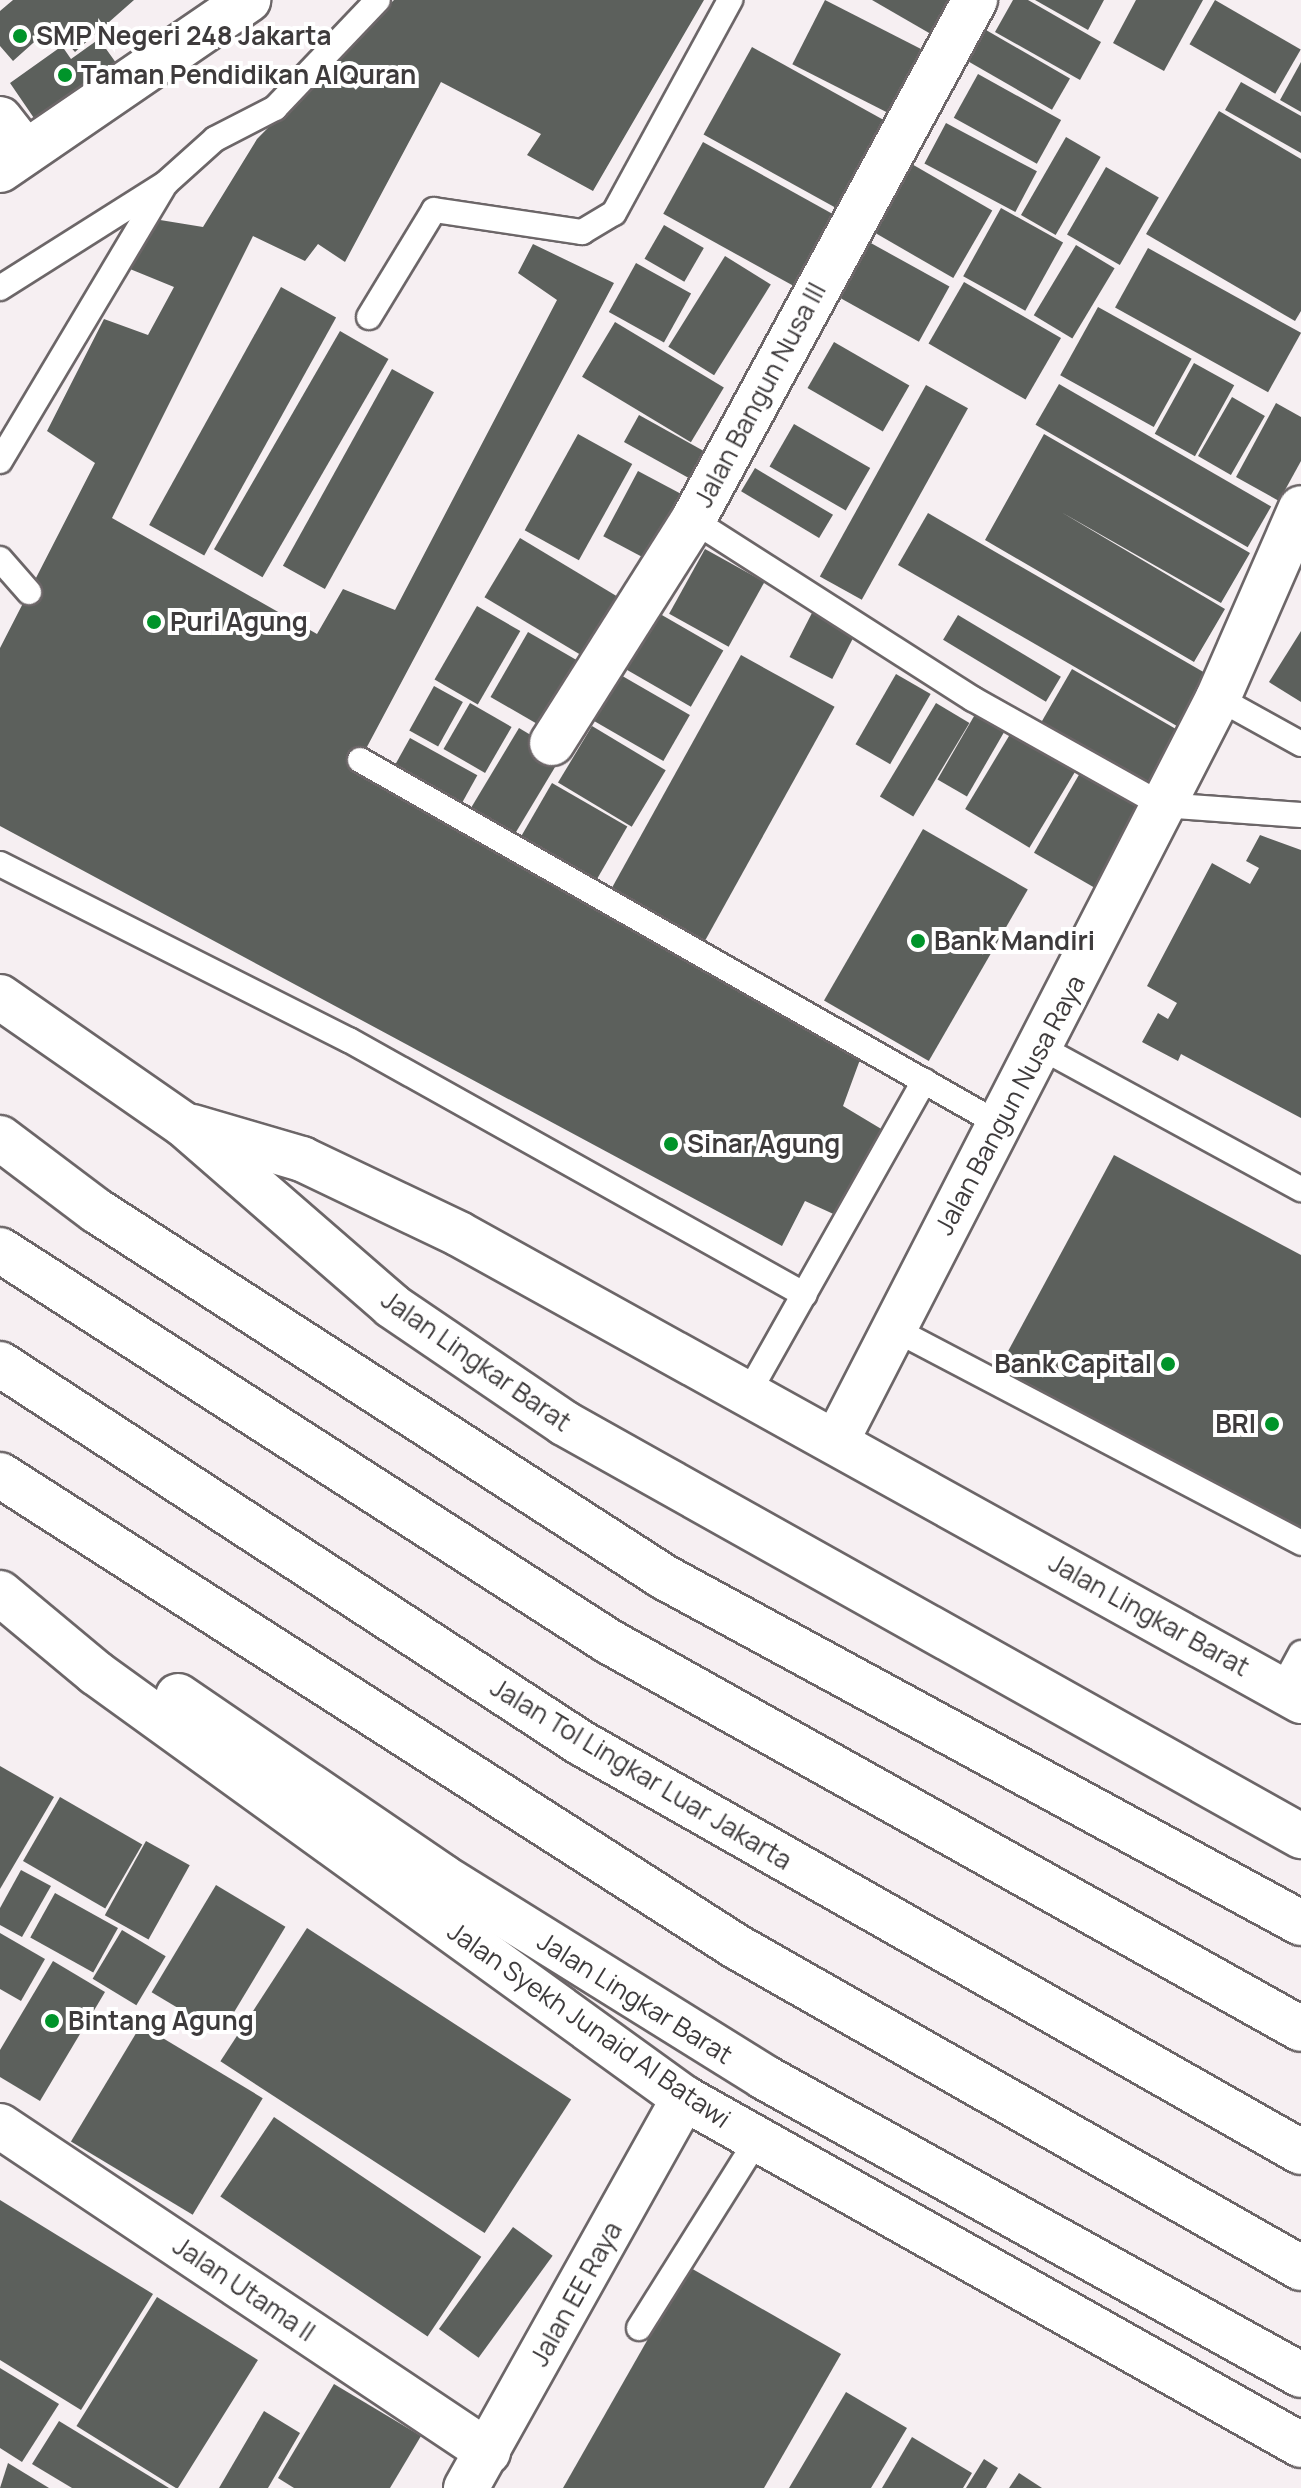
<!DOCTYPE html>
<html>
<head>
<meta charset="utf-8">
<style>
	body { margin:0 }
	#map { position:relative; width:1301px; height:2488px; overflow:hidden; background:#f6eff2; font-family:Manrope,sans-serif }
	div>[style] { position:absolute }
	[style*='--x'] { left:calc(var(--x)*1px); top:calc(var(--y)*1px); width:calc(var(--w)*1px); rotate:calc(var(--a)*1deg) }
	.building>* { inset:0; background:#5c605c; transform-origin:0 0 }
	.roads { filter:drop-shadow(2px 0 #6c6668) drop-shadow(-2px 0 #6c6668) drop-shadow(0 2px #6c6668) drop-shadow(0 -2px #6c6668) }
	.lane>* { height:24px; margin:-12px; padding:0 12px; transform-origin:12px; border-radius:12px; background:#fff }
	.street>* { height:44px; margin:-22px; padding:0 22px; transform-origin:22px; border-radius:22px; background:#fff }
	.secondary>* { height:44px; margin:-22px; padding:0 22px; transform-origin:22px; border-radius:22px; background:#fff }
	.primary>* { height:44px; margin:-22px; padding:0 22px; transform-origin:22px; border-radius:22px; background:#fff }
	.highway>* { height:44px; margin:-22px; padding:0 22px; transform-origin:22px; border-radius:22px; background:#fff }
	.dots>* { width:22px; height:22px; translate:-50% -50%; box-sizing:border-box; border:4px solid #fff; border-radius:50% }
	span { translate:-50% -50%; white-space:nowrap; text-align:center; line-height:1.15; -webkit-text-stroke:8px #fff; paint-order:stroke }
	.poi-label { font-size:26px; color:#3e3b3c; font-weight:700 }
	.left { translate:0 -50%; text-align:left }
	.right { translate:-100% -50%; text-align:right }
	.street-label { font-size:26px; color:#3e3b3c }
</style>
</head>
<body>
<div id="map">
	<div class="building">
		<i style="clip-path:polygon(13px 0,134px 0,75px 52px,52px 26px,13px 61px,0 46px,0 11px)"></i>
		<i style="clip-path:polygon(394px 0,704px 0,593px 191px,527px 155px,541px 134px,441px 82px,345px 262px,318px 244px,305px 261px,253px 236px,112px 518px,317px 634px,343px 589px,395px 610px,557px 300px,518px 273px,533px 244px,614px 283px,360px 760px,861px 1057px,843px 1106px,883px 1130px,840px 1217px,805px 1201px,782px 1246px,0 826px,0 648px,95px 463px,47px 431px,104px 319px,148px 335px,174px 287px,130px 269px,154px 219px,203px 227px,257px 139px)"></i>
		<i style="left:825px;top:0;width:116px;height:72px;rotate:27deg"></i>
		<i style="clip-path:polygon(872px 0,957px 0,936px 37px)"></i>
		<i style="clip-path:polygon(1013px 0,1028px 0,1101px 42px,1080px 80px,995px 32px)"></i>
		<i style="clip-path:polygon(1035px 0,1104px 0,1088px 30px)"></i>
		<i style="clip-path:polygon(1136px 0,1203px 0,1164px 71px,1113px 43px)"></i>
		<i style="left:1215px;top:0;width:99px;height:51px;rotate:30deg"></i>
		<i style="left:986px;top:30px;width:97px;height:36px;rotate:30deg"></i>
		<i style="clip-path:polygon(99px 39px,119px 67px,38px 124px,10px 83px,62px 46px,71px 59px)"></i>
		<i style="left:752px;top:47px;width:165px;height:100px;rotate:29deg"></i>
		<i style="clip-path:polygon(1301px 62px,1301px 112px,1280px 100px)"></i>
		<i style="left:978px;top:74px;width:95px;height:50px;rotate:29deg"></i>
		<i style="clip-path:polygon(1241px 82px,1301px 116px,1301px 153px,1225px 110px)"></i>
		<i style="clip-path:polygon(1219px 111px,1301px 159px,1301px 311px,1295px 321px,1146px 234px)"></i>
		<i style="left:946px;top:123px;width:103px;height:46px;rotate:28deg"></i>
		<i style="left:1066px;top:137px;width:40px;height:90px;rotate:30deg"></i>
		<i style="left:703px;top:142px;width:156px;height:82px;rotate:29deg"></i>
		<i style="left:910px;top:163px;width:95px;height:78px;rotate:30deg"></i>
		<i style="left:1106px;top:167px;width:61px;height:78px;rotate:30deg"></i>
		<i style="left:1001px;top:208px;width:71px;height:78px;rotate:29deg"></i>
		<i style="left:664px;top:225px;width:46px;height:39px;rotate:30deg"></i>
		<i style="left:869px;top:242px;width:92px;height:63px;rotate:29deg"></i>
		<i style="left:1076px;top:245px;width:45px;height:82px;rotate:31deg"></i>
		<i style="left:1148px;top:248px;width:175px;height:68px;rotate:29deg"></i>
		<i style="left:725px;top:256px;width:54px;height:107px;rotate:32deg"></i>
		<i style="left:636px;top:263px;width:63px;height:56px;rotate:29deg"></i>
		<i style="left:964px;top:282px;width:112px;height:71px;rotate:30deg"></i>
		<i style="left:281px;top:287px;width:63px;height:272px;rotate:29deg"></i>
		<i style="left:1098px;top:307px;width:107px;height:78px;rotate:29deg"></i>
		<i style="left:615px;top:322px;width:127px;height:64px;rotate:31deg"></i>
		<i style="left:340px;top:331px;width:56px;height:252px;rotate:30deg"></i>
		<i style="left:834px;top:342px;width:87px;height:53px;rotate:30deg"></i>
		<i style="left:1194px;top:363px;width:46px;height:81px;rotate:29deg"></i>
		<i style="left:392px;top:369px;width:48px;height:225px;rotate:29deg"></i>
		<i style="left:1059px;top:384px;width:245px;height:47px;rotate:30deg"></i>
		<i style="left:926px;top:385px;width:48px;height:219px;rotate:29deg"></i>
		<i style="left:1232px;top:397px;width:38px;height:68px;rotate:30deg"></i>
		<i style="clip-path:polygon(1276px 403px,1301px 417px,1301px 461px,1279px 501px,1236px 477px)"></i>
		<i style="left:639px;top:415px;width:74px;height:31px;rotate:29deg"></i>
		<i style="left:794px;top:424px;width:88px;height:49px;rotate:30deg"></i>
		<i style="left:578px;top:434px;width:62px;height:110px;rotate:29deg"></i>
		<i style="clip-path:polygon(1044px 434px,1250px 553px,1221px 603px,1061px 512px,1225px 609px,1194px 662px,985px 540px)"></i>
		<i style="left:755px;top:468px;width:91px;height:27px;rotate:31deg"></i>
		<i style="left:638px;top:471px;width:57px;height:74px;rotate:28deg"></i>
		<i style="left:928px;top:513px;width:327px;height:60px;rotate:30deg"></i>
		<i style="left:520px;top:538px;width:130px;height:69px;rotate:31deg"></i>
		<i style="left:705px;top:549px;width:68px;height:74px;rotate:29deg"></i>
		<i style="left:477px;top:606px;width:50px;height:85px;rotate:30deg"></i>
		<i style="left:648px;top:607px;width:87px;height:65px;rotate:30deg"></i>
		<i style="left:814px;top:609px;width:48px;height:54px;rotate:27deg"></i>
		<i style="left:958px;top:615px;width:120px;height:29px;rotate:31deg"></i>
		<i style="clip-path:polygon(1301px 631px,1301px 702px,1269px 682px)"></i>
		<i style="left:528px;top:632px;width:75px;height:75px;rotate:30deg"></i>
		<i style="left:741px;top:655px;width:107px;height:267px;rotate:29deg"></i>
		<i style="left:605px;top:666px;width:98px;height:53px;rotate:30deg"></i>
		<i style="left:1072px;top:669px;width:131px;height:64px;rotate:30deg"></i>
		<i style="left:896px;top:674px;width:40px;height:81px;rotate:30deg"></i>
		<i style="left:434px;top:686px;width:33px;height:51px;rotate:29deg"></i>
		<i style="left:470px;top:703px;width:48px;height:53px;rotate:30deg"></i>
		<i style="left:936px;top:703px;width:39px;height:109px;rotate:31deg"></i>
		<i style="left:977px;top:711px;width:34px;height:79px;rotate:30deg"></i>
		<i style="left:592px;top:726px;width:86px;height:66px;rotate:31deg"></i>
		<i style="left:519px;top:728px;width:51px;height:100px;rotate:31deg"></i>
		<i style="left:1012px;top:731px;width:75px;height:91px;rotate:31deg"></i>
		<i style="left:410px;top:738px;width:77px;height:32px;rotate:29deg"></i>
		<i style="left:1080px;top:773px;width:79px;height:92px;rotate:30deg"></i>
		<i style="left:552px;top:783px;width:87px;height:61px;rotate:30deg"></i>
		<i style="left:923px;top:829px;width:121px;height:198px;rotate:30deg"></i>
		<i style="clip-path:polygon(1260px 835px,1301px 850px,1301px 1118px,1181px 1054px,1178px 1061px,1142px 1042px,1158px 1013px,1168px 1019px,1177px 1003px,1147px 986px,1212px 863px,1250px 884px,1259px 868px,1246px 861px)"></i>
		<i style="clip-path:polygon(1114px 1155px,1301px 1255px,1301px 1530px,999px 1368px)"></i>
		<i style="clip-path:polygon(0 1766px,54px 1797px,0 1889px)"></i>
		<i style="left:60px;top:1797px;width:95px;height:74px;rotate:30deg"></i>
		<i style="left:146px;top:1841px;width:50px;height:85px;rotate:29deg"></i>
		<i style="clip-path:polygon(21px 1870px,51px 1886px,22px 1937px,0 1925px,0 1908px)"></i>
		<i style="left:216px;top:1885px;width:81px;height:125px;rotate:31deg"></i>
		<i style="left:55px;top:1893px;width:72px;height:51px;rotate:29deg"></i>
		<i style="left:307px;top:1928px;width:315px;height:159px;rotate:33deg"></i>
		<i style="left:122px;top:1930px;width:51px;height:57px;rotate:31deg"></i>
		<i style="clip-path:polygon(0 1933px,45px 1959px,21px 2001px,0 1989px)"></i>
		<i style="clip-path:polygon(53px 1961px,105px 1992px,40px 2101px,0 2077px,0 2050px)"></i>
		<i style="left:141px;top:2025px;width:142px;height:136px;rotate:31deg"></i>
		<i style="left:274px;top:2117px;width:250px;height:96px;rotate:34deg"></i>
		<i style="clip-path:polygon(0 2200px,153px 2294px,81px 2410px,0 2360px)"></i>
		<i style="left:513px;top:2227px;width:49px;height:126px;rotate:36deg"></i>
		<i style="clip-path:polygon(689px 2267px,841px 2354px,764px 2488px,563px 2488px)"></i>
		<i style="left:157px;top:2297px;width:119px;height:152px;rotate:32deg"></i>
		<i style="clip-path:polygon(0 2368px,59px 2404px,22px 2462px,0 2448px)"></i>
		<i style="clip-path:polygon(334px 2384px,421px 2436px,390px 2488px,294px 2488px,278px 2478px)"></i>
		<i style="clip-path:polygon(846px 2392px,907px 2428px,871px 2488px,789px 2488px)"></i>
		<i style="clip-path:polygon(264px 2411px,300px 2433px,268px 2488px,219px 2488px)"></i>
		<i style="clip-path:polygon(59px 2421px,169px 2488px,72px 2488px,32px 2464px)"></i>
		<i style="clip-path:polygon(912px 2437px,972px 2473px,963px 2488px,882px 2488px)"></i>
		<i style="clip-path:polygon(984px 2459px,998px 2468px,986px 2488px,966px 2488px)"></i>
		<i style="clip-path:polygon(8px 2463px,49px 2488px,0 2488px)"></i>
		<i style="clip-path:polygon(1019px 2473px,1042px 2488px,1009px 2488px)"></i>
	</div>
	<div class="roads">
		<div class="lane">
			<i style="--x:0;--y:288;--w:196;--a:-32.3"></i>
			<i style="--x:166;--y:183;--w:66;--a:-41.9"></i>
			<i style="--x:215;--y:139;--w:68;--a:-27.3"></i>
			<i style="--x:275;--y:108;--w:149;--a:-46.4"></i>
			<i style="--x:369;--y:317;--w:125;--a:-58.7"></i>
			<i style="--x:434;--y:210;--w:150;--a:8.5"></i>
			<i style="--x:582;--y:232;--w:37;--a:-31"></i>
			<i style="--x:614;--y:213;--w:243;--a:-61.4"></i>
			<i style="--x:0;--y:461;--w:318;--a:-59.2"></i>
			<i style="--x:693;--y:520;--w:332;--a:32.6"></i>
			<i style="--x:973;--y:699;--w:217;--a:29.3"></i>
			<i style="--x:1162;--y:805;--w:139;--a:4.1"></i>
			<i style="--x:0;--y:559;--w:44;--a:48.7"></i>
			<i style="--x:1218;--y:698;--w:95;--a:29"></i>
			<i style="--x:360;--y:760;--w:735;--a:29.67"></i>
			<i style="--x:0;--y:864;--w:391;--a:26.8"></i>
			<i style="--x:349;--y:1040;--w:522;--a:29.21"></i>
			<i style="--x:1042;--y:1048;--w:295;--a:28.6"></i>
			<i style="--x:894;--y:1329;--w:460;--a:27.7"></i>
			<i style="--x:750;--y:1390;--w:355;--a:-60.6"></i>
			<i style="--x:1281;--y:1690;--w:42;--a:-61.6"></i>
			<i style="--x:639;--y:2328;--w:222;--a:-57.9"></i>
		</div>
		<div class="street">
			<i style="--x:0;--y:119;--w:41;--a:52"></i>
			<i style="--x:0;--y:170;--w:301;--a:-34.4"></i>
			<i style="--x:552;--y:743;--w:264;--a:-57.7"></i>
			<i style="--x:693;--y:520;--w:592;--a:-61.53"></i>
			<i style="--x:0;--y:2126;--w:587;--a:33.74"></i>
			<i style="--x:466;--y:2488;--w:447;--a:-60.8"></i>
		</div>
		<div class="secondary">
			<i style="--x:837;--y:1440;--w:834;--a:-62.82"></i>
			<i style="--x:1218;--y:698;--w:207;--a:-66.4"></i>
		</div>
		<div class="primary">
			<i style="--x:0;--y:997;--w:223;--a:34.8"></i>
			<i style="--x:183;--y:1124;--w:277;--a:41"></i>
			<i style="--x:392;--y:1306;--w:208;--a:34.2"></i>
			<i style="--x:564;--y:1423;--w:845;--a:29.27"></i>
			<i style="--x:193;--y:1127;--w:114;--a:16.4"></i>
			<i style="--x:302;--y:1159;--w:174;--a:25.5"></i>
			<i style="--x:459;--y:1234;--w:963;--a:29.01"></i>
			<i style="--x:0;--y:1593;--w:125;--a:39.8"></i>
			<i style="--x:96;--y:1673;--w:726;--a:35.86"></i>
			<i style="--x:684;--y:2098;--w:708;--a:29.35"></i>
			<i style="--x:178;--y:1696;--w:321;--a:34.3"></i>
			<i style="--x:443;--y:1877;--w:378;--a:31.9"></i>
			<i style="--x:764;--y:2077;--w:614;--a:29.03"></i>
		</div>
		<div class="highway">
			<i style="--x:0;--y:1138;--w:121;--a:37"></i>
			<i style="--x:97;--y:1211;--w:675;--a:32.84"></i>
			<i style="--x:664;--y:1577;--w:725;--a:28.51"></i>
			<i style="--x:0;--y:1250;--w:723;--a:32.74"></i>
			<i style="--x:608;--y:1641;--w:794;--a:29.24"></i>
			<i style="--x:0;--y:1364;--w:694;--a:33.12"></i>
			<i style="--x:581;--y:1743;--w:828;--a:29.6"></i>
			<i style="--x:0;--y:1475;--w:875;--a:32.64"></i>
			<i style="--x:737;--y:1947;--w:649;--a:29.65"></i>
		</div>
	</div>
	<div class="dots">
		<i style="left:20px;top:36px;background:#00942a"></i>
		<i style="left:65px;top:75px;background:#00942a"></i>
		<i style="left:154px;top:622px;background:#00942a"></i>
		<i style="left:918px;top:941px;background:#00942a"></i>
		<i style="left:671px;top:1144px;background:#00942a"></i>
		<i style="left:1168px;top:1364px;background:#00942a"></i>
		<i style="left:1272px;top:1424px;background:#00942a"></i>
		<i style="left:52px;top:2021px;background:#00942a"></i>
	</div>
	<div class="poi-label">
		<span class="left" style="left:36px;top:36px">SMP Negeri 248 Jakarta</span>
		<span class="left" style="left:81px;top:75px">Taman Pendidikan AlQuran</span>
		<span class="left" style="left:170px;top:622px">Puri Agung</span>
		<span class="left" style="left:934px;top:941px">Bank Mandiri</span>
		<span class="left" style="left:687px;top:1144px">Sinar Agung</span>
		<span class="right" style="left:1152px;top:1364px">Bank Capital</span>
		<span class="right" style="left:1256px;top:1424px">BRI</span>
		<span class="left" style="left:68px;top:2021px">Bintang Agung</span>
	</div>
	<div class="street-label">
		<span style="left:760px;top:395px;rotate:-62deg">Jalan Bangun Nusa III</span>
		<span style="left:1010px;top:1105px;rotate:-62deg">Jalan Bangun Nusa Raya</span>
		<span style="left:476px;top:1361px;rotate:35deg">Jalan Lingkar Barat</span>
		<span style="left:1149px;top:1615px;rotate:29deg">Jalan Lingkar Barat</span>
		<span style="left:641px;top:1774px;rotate:31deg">Jalan Tol Lingkar Luar Jakarta</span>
		<span style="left:635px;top:1998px;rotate:32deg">Jalan Lingkar Barat</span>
		<span style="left:589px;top:2025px;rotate:35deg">Jalan Syekh Junaid Al Batawi</span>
		<span style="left:244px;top:2289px;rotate:34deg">Jalan Utama II</span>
		<span style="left:576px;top:2294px;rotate:-61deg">Jalan EE Raya</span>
	</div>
</div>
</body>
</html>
